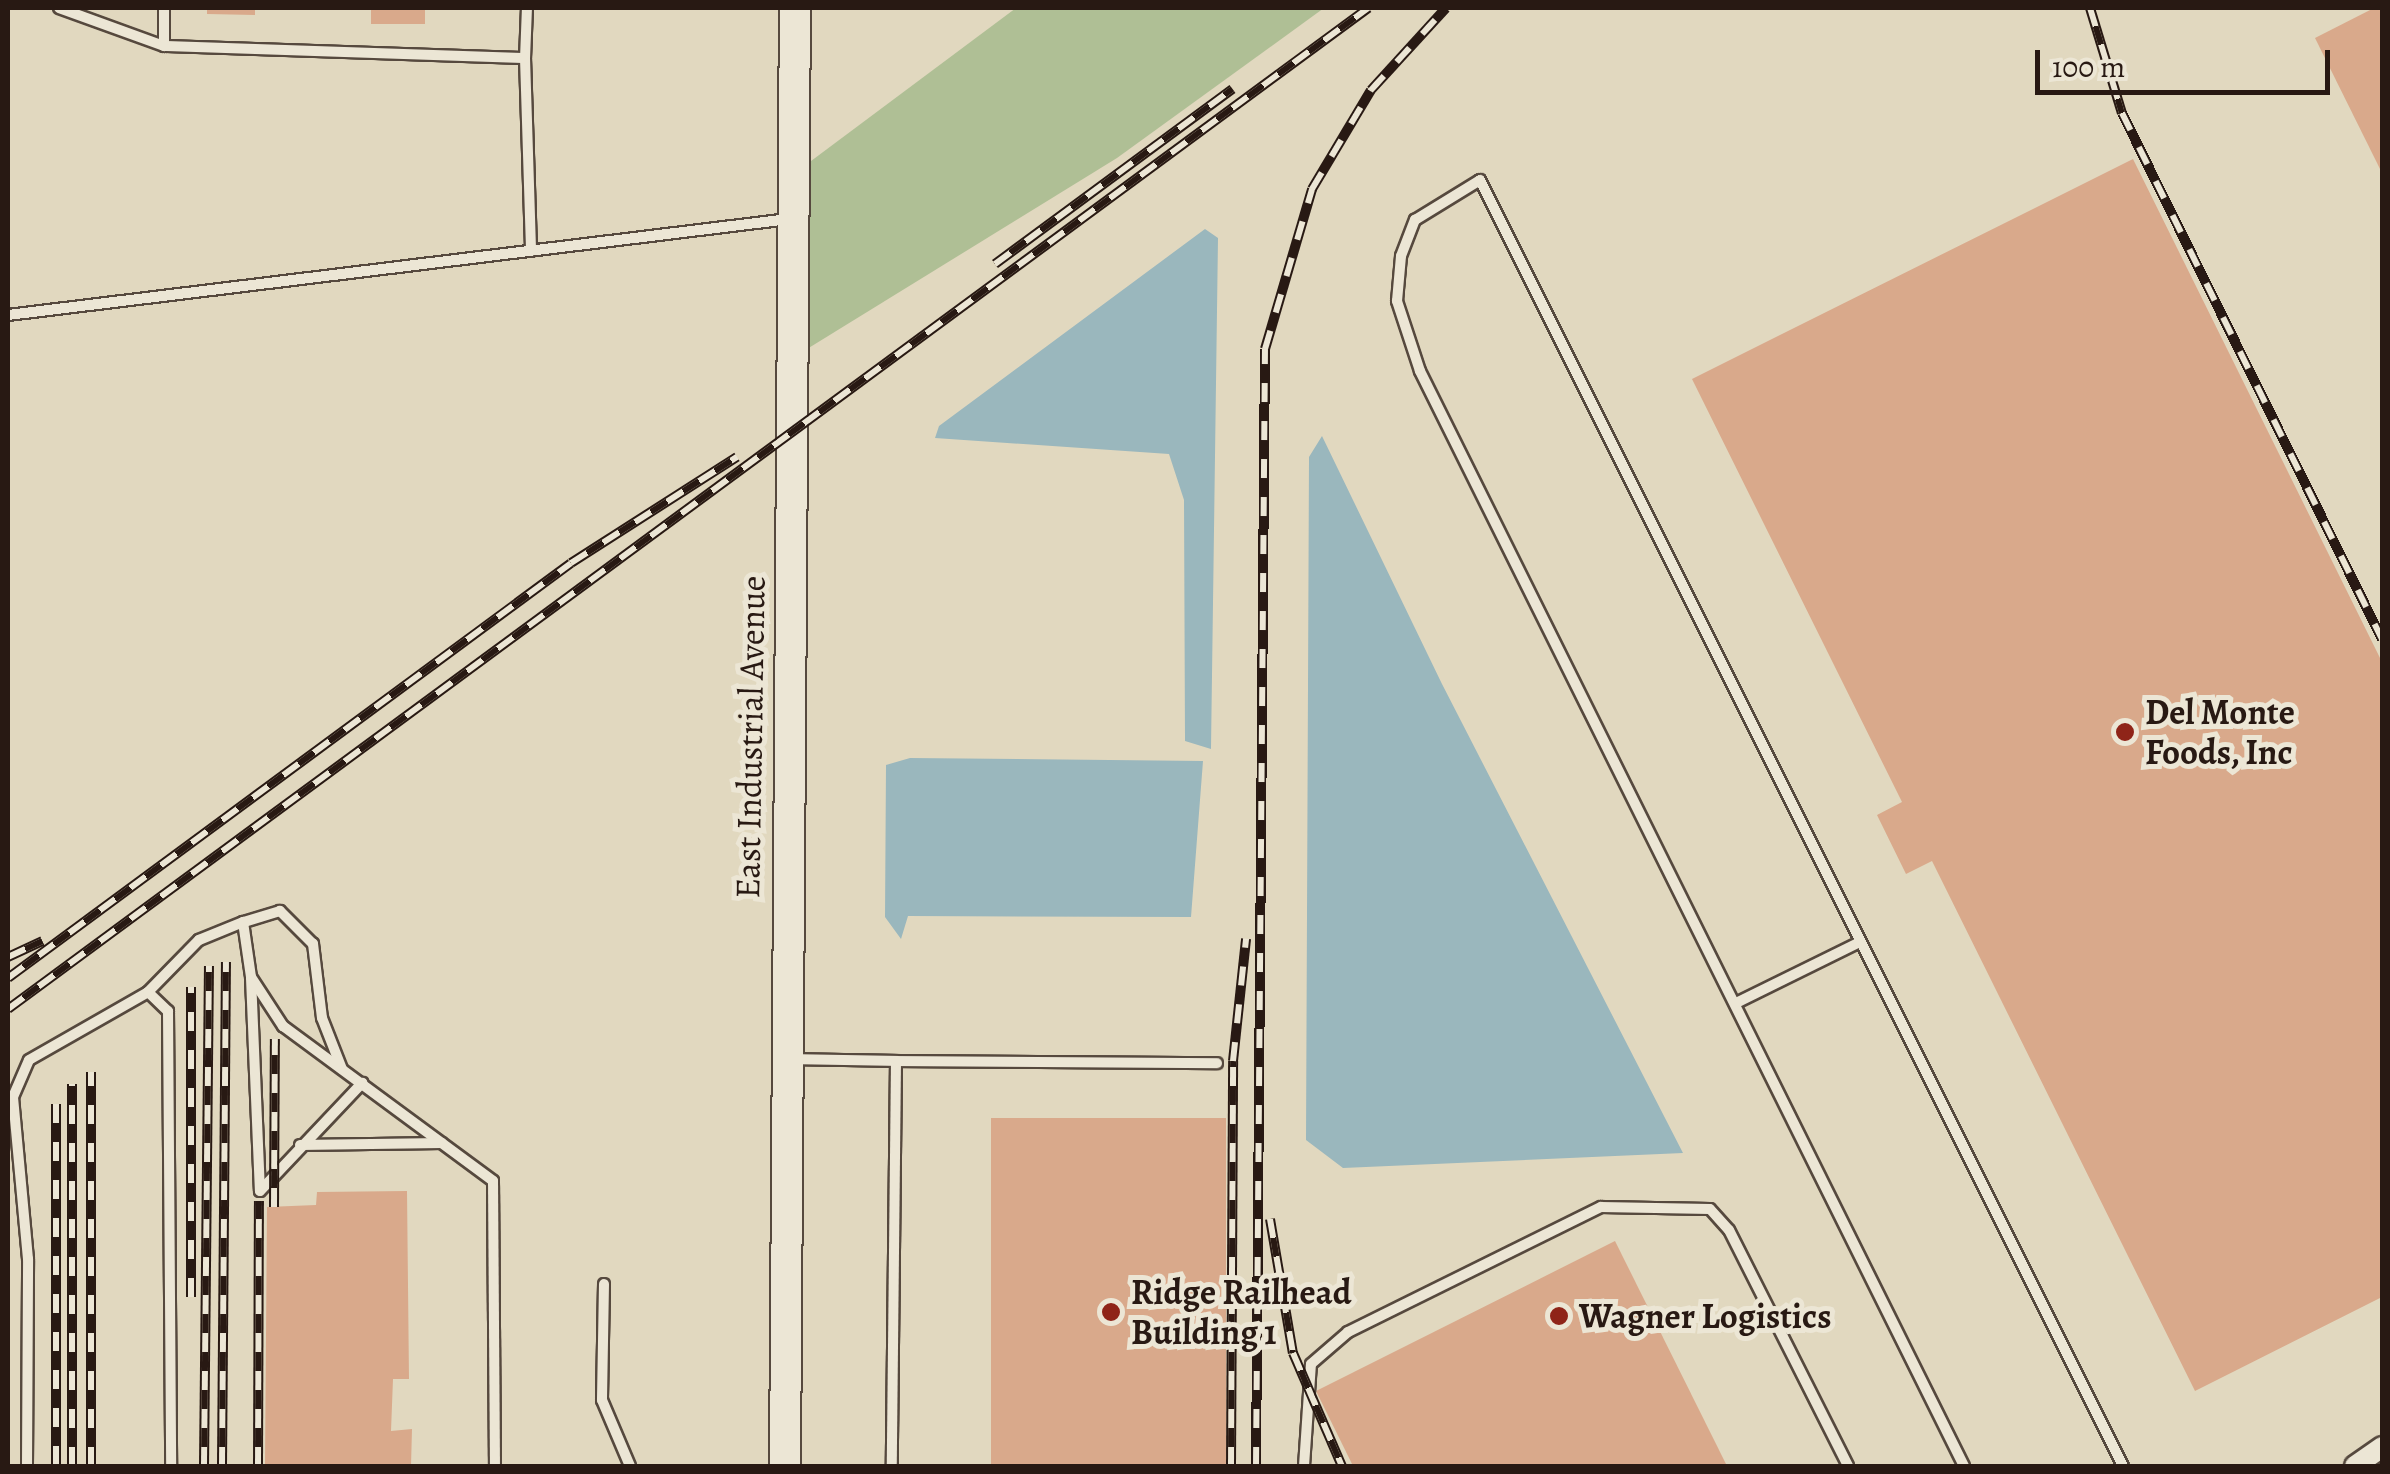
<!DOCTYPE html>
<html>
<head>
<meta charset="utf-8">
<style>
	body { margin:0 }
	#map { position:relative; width:2390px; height:1474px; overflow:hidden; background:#e1d8bf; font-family:Alegreya,serif }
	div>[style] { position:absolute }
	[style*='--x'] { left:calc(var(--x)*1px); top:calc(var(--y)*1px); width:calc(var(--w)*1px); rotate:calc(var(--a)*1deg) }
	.green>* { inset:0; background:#afbf95 }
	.water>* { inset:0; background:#9ab7bd }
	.building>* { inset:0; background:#d9a98b; transform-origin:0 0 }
	.roads { filter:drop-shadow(2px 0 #56493e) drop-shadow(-2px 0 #56493e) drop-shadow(0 2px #56493e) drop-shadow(0 -2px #56493e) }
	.lane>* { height:10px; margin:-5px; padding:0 5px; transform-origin:5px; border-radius:5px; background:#ece6d5 }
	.street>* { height:20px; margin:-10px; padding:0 10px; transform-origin:10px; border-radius:10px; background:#ece6d5 }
	.secondary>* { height:30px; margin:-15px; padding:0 15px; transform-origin:15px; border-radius:15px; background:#ece6d5 }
	.rail>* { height:10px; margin-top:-5px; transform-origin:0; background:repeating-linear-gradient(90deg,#ece6d5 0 19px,#281913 0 38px); box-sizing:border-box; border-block:2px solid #281913 }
	.dots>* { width:28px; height:28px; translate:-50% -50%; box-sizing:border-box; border:5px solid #ece6d5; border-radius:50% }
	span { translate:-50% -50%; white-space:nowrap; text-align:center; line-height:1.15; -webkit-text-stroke:10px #ece6d5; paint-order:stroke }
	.poi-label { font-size:35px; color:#281913; font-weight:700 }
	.left { translate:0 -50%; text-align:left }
	.street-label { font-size:35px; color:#281913 }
	.frame { position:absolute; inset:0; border:10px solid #281913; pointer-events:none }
	.scale { position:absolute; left:2035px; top:50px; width:295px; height:45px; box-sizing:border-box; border:5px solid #281913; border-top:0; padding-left:12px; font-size:30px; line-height:35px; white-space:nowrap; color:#281913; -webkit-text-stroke:8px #ece6d5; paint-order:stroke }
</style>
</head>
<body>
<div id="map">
	<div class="green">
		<i style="clip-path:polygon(1016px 8px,1324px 8px,1117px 158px,807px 349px,807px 164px)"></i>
	</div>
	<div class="water">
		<i style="clip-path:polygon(1205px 229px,1218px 238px,1211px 749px,1185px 741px,1184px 500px,1169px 454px,935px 438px,939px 426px)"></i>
		<i style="clip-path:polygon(1322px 436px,1442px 684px,1683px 1153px,1343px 1168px,1306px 1140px,1309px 457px)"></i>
		<i style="clip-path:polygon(910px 758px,1203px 761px,1191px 917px,908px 916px,901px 939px,885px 917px,886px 765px)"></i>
	</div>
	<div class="building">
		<i style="clip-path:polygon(207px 8px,255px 8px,255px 15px,207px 14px)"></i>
		<i style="left:371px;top:8px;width:54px;height:16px"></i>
		<i style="clip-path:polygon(2374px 8px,2382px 8px,2382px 173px,2315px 38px)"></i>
		<i style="clip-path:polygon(2133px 159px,2382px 662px,2382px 1297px,2195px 1391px,1932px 861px,1906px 874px,1877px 815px,1902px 802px,1692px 379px)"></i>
		<i style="left:991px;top:1118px;width:235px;height:348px"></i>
		<i style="clip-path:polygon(407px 1191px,409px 1379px,393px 1379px,391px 1431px,412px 1429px,411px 1466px,265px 1466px,267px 1207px,316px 1205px,317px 1192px)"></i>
		<i style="clip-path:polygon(1615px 1241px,1727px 1466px,1353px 1466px,1316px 1391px)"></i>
	</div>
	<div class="roads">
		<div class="lane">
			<i style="--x:59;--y:8;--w:112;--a:19.9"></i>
			<i style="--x:164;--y:8;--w:38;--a:90"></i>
			<i style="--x:164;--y:46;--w:361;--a:1.9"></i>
			<i style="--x:525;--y:58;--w:193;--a:88.2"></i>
			<i style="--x:525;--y:59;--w:51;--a:-87.8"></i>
			<i style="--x:8;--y:315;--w:787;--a:-7.01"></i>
			<i style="--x:251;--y:978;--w:213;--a:87.6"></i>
			<i style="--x:260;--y:1191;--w:149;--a:-46.6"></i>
			<i style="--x:148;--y:992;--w:28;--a:44"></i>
			<i style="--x:168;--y:1011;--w:455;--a:89.6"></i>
			<i style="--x:1738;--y:1002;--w:134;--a:-26.2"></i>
			<i style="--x:792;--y:1059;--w:104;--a:1.1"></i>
			<i style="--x:896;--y:1061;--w:405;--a:90.6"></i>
			<i style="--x:896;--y:1061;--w:321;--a:0.4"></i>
			<i style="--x:342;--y:1069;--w:55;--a:-111.4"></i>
			<i style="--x:322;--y:1018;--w:75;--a:-96.9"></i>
			<i style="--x:313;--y:944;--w:47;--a:-135"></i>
			<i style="--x:280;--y:911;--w:39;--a:163"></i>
			<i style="--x:243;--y:922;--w:56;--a:81.7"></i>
			<i style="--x:251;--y:977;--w:59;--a:56.9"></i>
			<i style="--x:283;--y:1026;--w:261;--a:36.4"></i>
			<i style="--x:493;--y:1181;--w:285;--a:89.6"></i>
			<i style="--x:300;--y:1145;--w:142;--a:-0.8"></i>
			<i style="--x:604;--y:1284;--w:116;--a:91"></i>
			<i style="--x:602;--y:1400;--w:72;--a:67"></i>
			<i style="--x:27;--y:1466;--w:207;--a:-89.7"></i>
			<i style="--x:28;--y:1259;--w:163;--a:-95.3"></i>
			<i style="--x:13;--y:1097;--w:40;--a:-66.6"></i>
			<i style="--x:29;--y:1060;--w:137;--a:-29.7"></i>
			<i style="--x:148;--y:992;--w:73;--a:-45.6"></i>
			<i style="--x:199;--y:940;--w:48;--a:-22.2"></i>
			<i style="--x:1304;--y:1466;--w:102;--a:-86.1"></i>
			<i style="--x:1311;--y:1364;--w:49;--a:-40.9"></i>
			<i style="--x:1348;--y:1332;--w:282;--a:-26.3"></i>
			<i style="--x:1601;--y:1207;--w:109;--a:1.1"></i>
			<i style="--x:1710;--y:1209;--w:28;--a:48"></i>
			<i style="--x:1729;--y:1230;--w:264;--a:63.2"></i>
			<i style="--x:1964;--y:1466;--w:1223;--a:-116.42"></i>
			<i style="--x:1420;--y:371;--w:74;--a:-108.2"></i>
			<i style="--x:1397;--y:301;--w:45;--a:-84.9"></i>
			<i style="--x:1401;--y:256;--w:39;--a:-69"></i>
			<i style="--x:1415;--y:220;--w:76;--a:-31.6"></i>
			<i style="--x:1480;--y:180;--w:1438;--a:63.43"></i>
		</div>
		<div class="street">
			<i style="--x:2355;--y:1466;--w:33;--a:-35"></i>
		</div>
		<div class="secondary">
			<i style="--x:785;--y:1466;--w:1458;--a:-89.61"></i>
		</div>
	</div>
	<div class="rail">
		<i style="--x:2090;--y:8;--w:110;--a:73.1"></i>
		<i style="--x:2122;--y:113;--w:587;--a:63.7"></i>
		<i style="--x:995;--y:264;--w:295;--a:-36.4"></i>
		<i style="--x:8;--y:957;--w:38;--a:-25"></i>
		<i style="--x:8;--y:978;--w:699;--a:-36.39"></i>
		<i style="--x:571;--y:563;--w:197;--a:-32.6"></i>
		<i style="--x:8;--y:1009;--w:1689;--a:-36.35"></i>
		<i style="--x:56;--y:1104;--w:362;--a:90"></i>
		<i style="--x:274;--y:1207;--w:168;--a:-89.7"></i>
		<i style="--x:1270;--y:1219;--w:136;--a:80.3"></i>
		<i style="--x:1293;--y:1353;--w:123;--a:66.6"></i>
		<i style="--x:191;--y:1297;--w:310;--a:-90"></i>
		<i style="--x:72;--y:1466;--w:382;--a:-90"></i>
		<i style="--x:91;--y:1466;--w:394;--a:-90"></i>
		<i style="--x:204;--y:1466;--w:500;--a:-89.43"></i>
		<i style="--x:222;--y:1466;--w:504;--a:-89.55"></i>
		<i style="--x:258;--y:1466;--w:265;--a:-89.8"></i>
		<i style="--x:1231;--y:1466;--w:405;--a:-89.7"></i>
		<i style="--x:1233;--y:1061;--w:123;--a:-83.9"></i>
		<i style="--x:1256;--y:1466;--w:1117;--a:-89.54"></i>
		<i style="--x:1265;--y:349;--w:167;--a:-73.6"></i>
		<i style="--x:1312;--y:189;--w:115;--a:-59.2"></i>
		<i style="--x:1371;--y:90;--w:111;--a:-47.6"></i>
	</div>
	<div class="dots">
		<i style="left:2125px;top:732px;background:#8f2418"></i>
		<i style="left:1111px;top:1312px;background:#8f2418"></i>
		<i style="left:1559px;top:1316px;background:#8f2418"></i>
	</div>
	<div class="poi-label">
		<span class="left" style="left:2145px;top:732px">Del Monte<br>Foods, Inc</span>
		<span class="left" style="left:1131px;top:1312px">Ridge Railhead<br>Building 1</span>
		<span class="left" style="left:1579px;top:1316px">Wagner Logistics</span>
	</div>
	<div class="street-label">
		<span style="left:750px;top:737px;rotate:-89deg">East Industrial Avenue</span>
	</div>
	<div class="frame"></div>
	<div class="scale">100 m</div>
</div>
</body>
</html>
